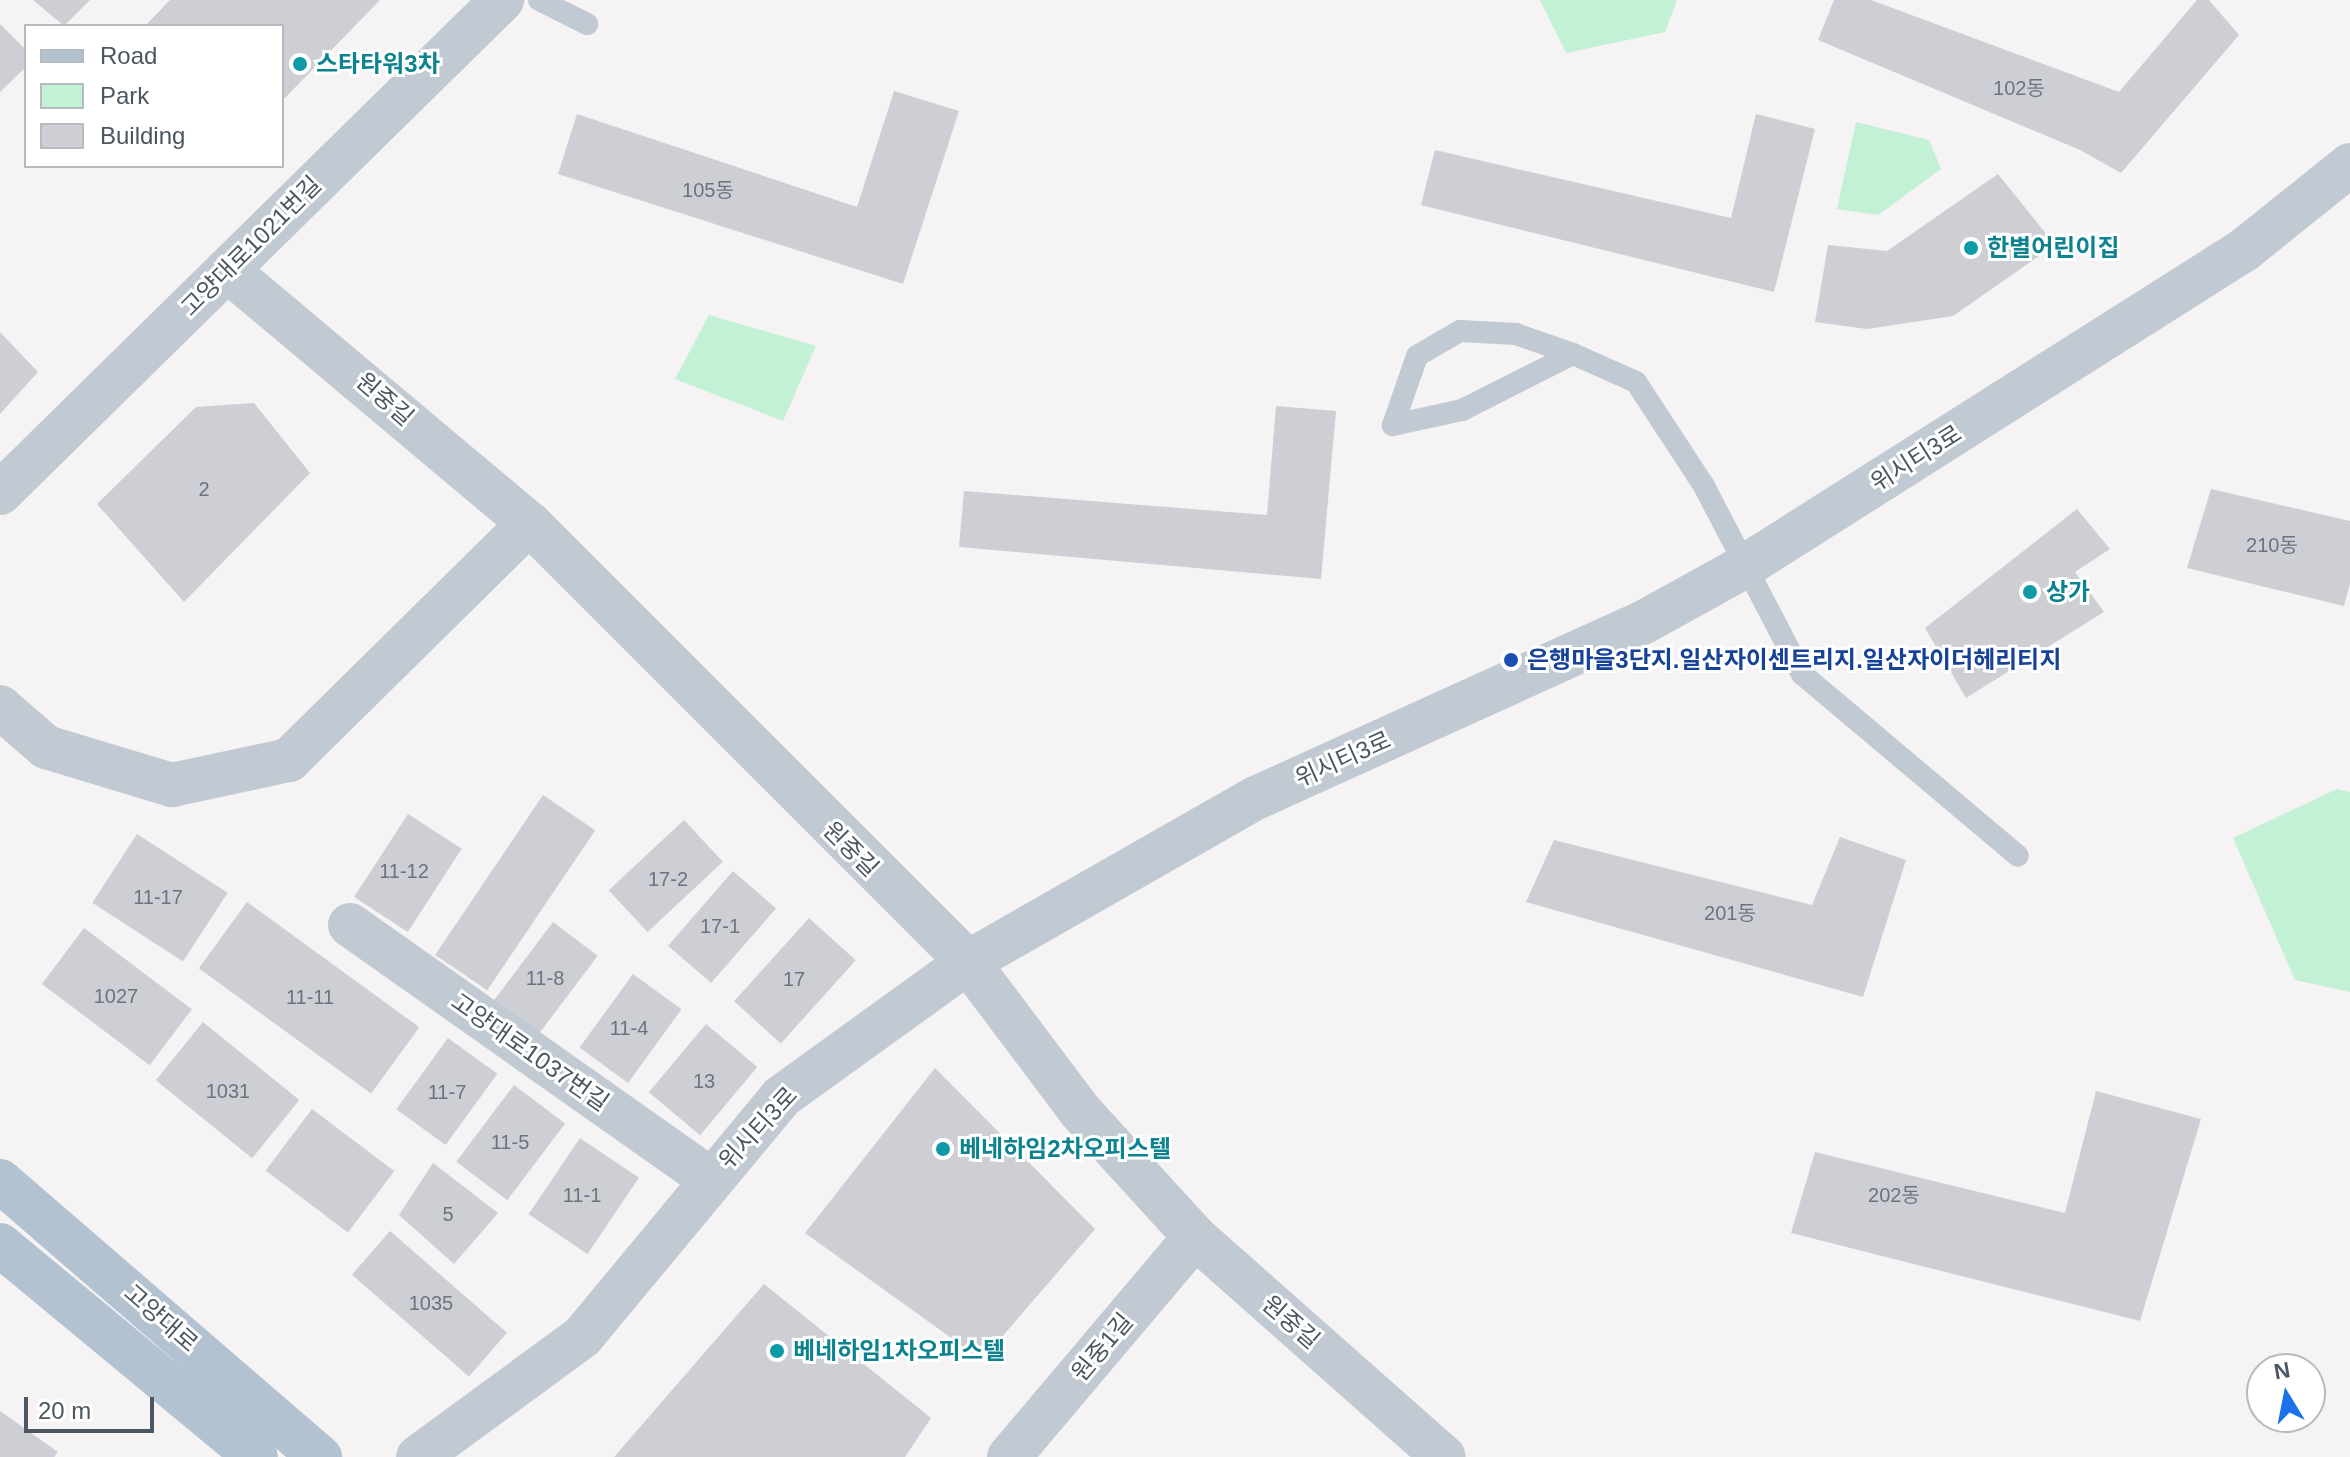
<!DOCTYPE html>
<html>
<head>
<meta charset="utf-8">
<style>
	body { margin:0 }
	#map { position:relative; width:2350px; height:1457px; overflow:hidden; background:#f5f3f3; font-family:Helvetica,"Noto Sans KR",sans-serif }
	div>[style] { position:absolute }
	[style*='--x'] { left:calc(var(--x)*1px); top:calc(var(--y)*1px); width:calc(var(--w)*1px); rotate:calc(var(--a)*1deg) }
	.green>* { inset:0; background:#c3f1d5 }
	.building>* { inset:0; background:#cdcfd5; transform-origin:0 0 }
	.lane>* { height:22px; margin:-11px; padding:0 11px; transform-origin:11px; border-radius:11px; background:#c1cad2 }
	.street>* { height:44px; margin:-22px; padding:0 22px; transform-origin:22px; border-radius:22px; background:#c1cad2 }
	.primary>* { height:44px; margin:-22px; padding:0 22px; transform-origin:22px; border-radius:22px; background:#b3c2d1 }
	.dots>* { width:22px; height:22px; translate:-50% -50%; box-sizing:border-box; border:4px solid #fff; border-radius:50% }
	span { translate:-50% -50%; white-space:nowrap; text-align:center; line-height:1.15; -webkit-text-stroke:6px #fff; paint-order:stroke }
	.number-label { font-size:20px; color:#6b747e }
	.number-label span { -webkit-text-stroke-width:0 }
	.culture-label { font-size:24px; color:#0d838f; font-weight:700 }
	.left { translate:0 -50%; text-align:left }
	.street-label { font-size:24px; color:#4a5661 }
	.transit-label { font-size:24px; color:#164399; font-weight:700 }
	.legend { position:absolute; left:24px; top:24px; width:260px; height:144px; box-sizing:border-box; background:#fff; border:2px solid #b7bbc0; margin:0; padding:10px 14px; list-style:none; font-size:24px; color:#4a5661 }
	.legend li { display:flex; align-items:center; gap:16px; height:40px }
	.legend b { width:40px; border:2px solid #b7bbc0 }
	.north { position:absolute; left:2246px; top:1353px; width:80px; height:80px; box-sizing:border-box; background:#fff; border:2px solid #b7bbc0; border-radius:50%; rotate:350deg; font-size:22px; font-weight:700; line-height:32px; text-align:center; color:#4a5661 }
	.north::after { content:''; display:block; margin:auto; width:28px; height:36px; background:#1a73e8; clip-path:polygon(50% 0,100% 100%,50% 72%,0 100%) }
	.scale { position:absolute; left:24px; top:1397px; width:130px; height:36px; box-sizing:border-box; border:4px solid #4a5661; border-top:0; padding-left:10px; font-size:24px; line-height:28px; white-space:nowrap; color:#4a5661; -webkit-text-stroke:6px #fff; paint-order:stroke }
</style>
</head>
<body>
<div id="map">
	<div class="green">
		<i style="clip-path:polygon(1540px 0,1677px 0,1665px 32px,1566px 53px)"></i>
		<i style="clip-path:polygon(1856px 122px,1929px 140px,1941px 169px,1878px 215px,1837px 209px)"></i>
		<i style="clip-path:polygon(709px 315px,816px 346px,783px 421px,675px 379px)"></i>
		<i style="clip-path:polygon(2337px 789px,2350px 792px,2350px 992px,2295px 980px,2233px 838px)"></i>
	</div>
	<div class="building">
		<i style="clip-path:polygon(33px 0,90px 0,64px 26px)"></i>
		<i style="clip-path:polygon(170px 0,380px 0,282px 101px,282px 26px,145px 26px)"></i>
		<i style="clip-path:polygon(1834px 0,1871px 0,2119px 92px,2197px 0,2209px 0,2239px 35px,2121px 173px,2080px 150px,1818px 40px)"></i>
		<i style="clip-path:polygon(0 24px,26px 50px,26px 67px,0 92px)"></i>
		<i style="clip-path:polygon(894px 91px,959px 111px,903px 284px,558px 174px,577px 114px,857px 207px)"></i>
		<i style="clip-path:polygon(1756px 114px,1815px 129px,1774px 292px,1421px 205px,1435px 150px,1731px 218px)"></i>
		<i style="clip-path:polygon(1998px 174px,2055px 245px,1953px 316px,1867px 329px,1815px 322px,1828px 245px,1887px 251px)"></i>
		<i style="clip-path:polygon(0 332px,38px 372px,0 414px)"></i>
		<i style="clip-path:polygon(254px 403px,310px 473px,184px 602px,97px 504px,196px 407px)"></i>
		<i style="clip-path:polygon(1276px 406px,1336px 411px,1321px 579px,959px 547px,964px 491px,1267px 515px)"></i>
		<i style="clip-path:polygon(2211px 489px,2350px 521px,2350px 583px,2344px 606px,2187px 568px)"></i>
		<i style="clip-path:polygon(2077px 509px,2110px 549px,2075px 572px,2104px 612px,1966px 698px,1925px 628px)"></i>
		<i style="left:543px;top:795px;width:63px;height:193px;rotate:34deg"></i>
		<i style="left:408px;top:814px;width:64px;height:99px;rotate:33deg"></i>
		<i style="left:684px;top:820px;width:57px;height:103px;rotate:47deg"></i>
		<i style="left:137px;top:834px;width:108px;height:82px;rotate:33deg"></i>
		<i style="clip-path:polygon(1840px 837px,1906px 860px,1863px 997px,1526px 902px,1554px 840px,1812px 905px)"></i>
		<i style="left:733px;top:871px;width:57px;height:99px;rotate:41deg"></i>
		<i style="left:247px;top:902px;width:213px;height:82px;rotate:36deg"></i>
		<i style="left:809px;top:918px;width:63px;height:112px;rotate:42deg"></i>
		<i style="left:553px;top:922px;width:56px;height:98px;rotate:37deg"></i>
		<i style="left:84px;top:928px;width:135px;height:70px;rotate:37deg"></i>
		<i style="left:633px;top:974px;width:60px;height:91px;rotate:36deg"></i>
		<i style="left:203px;top:1022px;width:124px;height:75px;rotate:39deg"></i>
		<i style="left:706px;top:1024px;width:67px;height:89px;rotate:40deg"></i>
		<i style="left:448px;top:1038px;width:61px;height:88px;rotate:36deg"></i>
		<i style="clip-path:polygon(935px 1068px,1095px 1229px,982px 1360px,805px 1233px)"></i>
		<i style="left:514px;top:1085px;width:64px;height:96px;rotate:37deg"></i>
		<i style="clip-path:polygon(2096px 1091px,2201px 1119px,2140px 1321px,1791px 1233px,1815px 1152px,2065px 1213px)"></i>
		<i style="left:312px;top:1109px;width:103px;height:77px;rotate:37deg"></i>
		<i style="left:580px;top:1138px;width:71px;height:92px;rotate:34deg"></i>
		<i style="clip-path:polygon(433px 1163px,498px 1213px,454px 1264px,399px 1215px)"></i>
		<i style="left:390px;top:1231px;width:155px;height:58px;rotate:41deg"></i>
		<i style="clip-path:polygon(764px 1284px,931px 1418px,905px 1457px,614px 1457px)"></i>
		<i style="clip-path:polygon(0 1411px,58px 1452px,54px 1457px,0 1457px)"></i>
	</div>
	<div class="lane">
		<i style="--x:539;--y:0;--w:54;--a:26.6"></i>
		<i style="--x:1573;--y:354;--w:124;--a:153.2"></i>
		<i style="--x:1462;--y:410;--w:71;--a:167.7"></i>
		<i style="--x:1393;--y:425;--w:73;--a:-70.8"></i>
		<i style="--x:1417;--y:356;--w:50;--a:-30.2"></i>
		<i style="--x:1460;--y:331;--w:56;--a:3.1"></i>
		<i style="--x:1516;--y:334;--w:60;--a:19.3"></i>
		<i style="--x:1573;--y:354;--w:69;--a:24"></i>
		<i style="--x:1636;--y:382;--w:124;--a:56.8"></i>
		<i style="--x:1704;--y:486;--w:212;--a:62.5"></i>
		<i style="--x:1802;--y:674;--w:282;--a:40.1"></i>
	</div>
	<div class="street">
		<i style="--x:227;--y:270;--w:394;--a:40"></i>
		<i style="--x:529;--y:523;--w:621;--a:45"></i>
		<i style="--x:968;--y:962;--w:188;--a:53"></i>
		<i style="--x:1081;--y:1112;--w:169;--a:47.6"></i>
		<i style="--x:1195;--y:1237;--w:332;--a:41.5"></i>
		<i style="--x:0;--y:493;--w:704;--a:-44.48"></i>
		<i style="--x:0;--y:707;--w:61;--a:41"></i>
		<i style="--x:46;--y:747;--w:132;--a:16.8"></i>
		<i style="--x:172;--y:785;--w:120;--a:-12.1"></i>
		<i style="--x:289;--y:760;--w:337;--a:-44.6"></i>
		<i style="--x:350;--y:925;--w:442;--a:35.2"></i>
		<i style="--x:418;--y:1457;--w:203;--a:-36.2"></i>
		<i style="--x:582;--y:1337;--w:312;--a:-50.3"></i>
		<i style="--x:781;--y:1097;--w:231;--a:-35.8"></i>
		<i style="--x:968;--y:962;--w:331;--a:-29.7"></i>
		<i style="--x:1256;--y:798;--w:428;--a:-24.4"></i>
		<i style="--x:1646;--y:621;--w:110;--a:-28.9"></i>
		<i style="--x:1742;--y:568;--w:594;--a:-32.35"></i>
		<i style="--x:2244;--y:250;--w:136;--a:-38.7"></i>
		<i style="--x:1009;--y:1457;--w:288;--a:-49.8"></i>
	</div>
	<div class="primary">
		<i style="--x:0;--y:1181;--w:423;--a:40.8"></i>
		<i style="--x:0;--y:1245;--w:332;--a:39.6"></i>
	</div>
	<div class="dots">
		<i style="left:300px;top:64px;background:#0f9aa8"></i>
		<i style="left:1971px;top:248px;background:#0f9aa8"></i>
		<i style="left:2030px;top:592px;background:#0f9aa8"></i>
		<i style="left:1511px;top:660px;background:#1a4fb4"></i>
		<i style="left:943px;top:1149px;background:#0f9aa8"></i>
		<i style="left:777px;top:1351px;background:#0f9aa8"></i>
	</div>
	<div class="number-label">
		<span style="left:2019px;top:88px">102동</span>
		<span style="left:708px;top:190px">105동</span>
		<span style="left:204px;top:489px">2</span>
		<span style="left:2272px;top:545px">210동</span>
		<span style="left:404px;top:871px">11-12</span>
		<span style="left:668px;top:879px">17-2</span>
		<span style="left:158px;top:897px">11-17</span>
		<span style="left:1730px;top:913px">201동</span>
		<span style="left:720px;top:926px">17-1</span>
		<span style="left:545px;top:978px">11-8</span>
		<span style="left:794px;top:979px">17</span>
		<span style="left:116px;top:996px">1027</span>
		<span style="left:310px;top:997px">11-11</span>
		<span style="left:629px;top:1028px">11-4</span>
		<span style="left:704px;top:1081px">13</span>
		<span style="left:228px;top:1091px">1031</span>
		<span style="left:447px;top:1092px">11-7</span>
		<span style="left:510px;top:1142px">11-5</span>
		<span style="left:582px;top:1195px">11-1</span>
		<span style="left:1894px;top:1195px">202동</span>
		<span style="left:448px;top:1214px">5</span>
		<span style="left:431px;top:1303px">1035</span>
	</div>
	<div class="culture-label">
		<span class="left" style="left:316px;top:64px">스타타워3차</span>
		<span class="left" style="left:1987px;top:248px">한별어린이집</span>
		<span class="left" style="left:2046px;top:592px">상가</span>
		<span class="left" style="left:959px;top:1149px">베네하임2차오피스텔</span>
		<span class="left" style="left:793px;top:1351px">베네하임1차오피스텔</span>
	</div>
	<div class="street-label">
		<span style="left:251px;top:246px;rotate:-45deg">고양대로1021번길</span>
		<span style="left:385px;top:399px;rotate:41deg">원중길</span>
		<span style="left:1916px;top:458px;rotate:-32deg">위시티3로</span>
		<span style="left:1343px;top:759px;rotate:-24deg">위시티3로</span>
		<span style="left:851px;top:849px;rotate:45deg">원중길</span>
		<span style="left:530px;top:1052px;rotate:35deg">고양대로1037번길</span>
		<span style="left:758px;top:1128px;rotate:-47deg">위시티3로</span>
		<span style="left:161px;top:1318px;rotate:41deg">고양대로</span>
		<span style="left:1291px;top:1322px;rotate:41deg">원중길</span>
		<span style="left:1102px;top:1347px;rotate:-50deg">원중1길</span>
	</div>
	<div class="transit-label">
		<span class="left" style="left:1527px;top:660px">은행마을3단지.일산자이센트리지.일산자이더헤리티지</span>
	</div>
	<ul class="legend">
	<li><b style="height:10px;background:#b3c2d1"></b>Road</li>
	<li><b style="height:22px;background:#c3f1d5"></b>Park</li>
	<li><b style="height:22px;background:#cdcfd5"></b>Building</li>
	</ul>
	<div class="north">N</div>
	<div class="scale">20 m</div>
</div>
</body>
</html>
